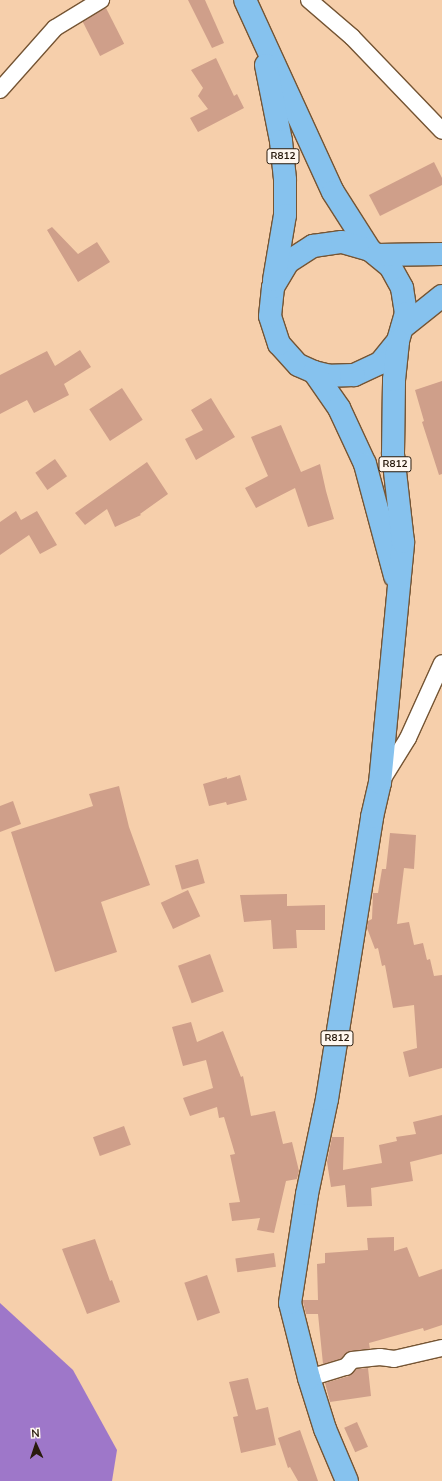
<!DOCTYPE html>
<html>
<head>
<meta charset="utf-8">
<style>
	body { margin:0 }
	#map { position:relative; width:442px; height:1481px; overflow:hidden; background:#f6cfab; font-family:Mulish,sans-serif }
	div>[style] { position:absolute }
	[style*='--x'] { left:calc(var(--x)*1px); top:calc(var(--y)*1px); width:calc(var(--w)*1px); rotate:calc(var(--a)*1deg) }
	.water>* { inset:0; background:#9e77c9 }
	.building>* { inset:0; background:#cf9f8a; transform-origin:0 0 }
	.roads { filter:drop-shadow(1px 0 #755534) drop-shadow(-1px 0 #755534) drop-shadow(0 1px #755534) drop-shadow(0 -1px #755534) }
	.street>* { height:16px; margin:-8px; padding:0 8px; transform-origin:8px; border-radius:8px; background:#fff }
	.primary>* { height:22px; margin:-11px; padding:0 11px; transform-origin:11px; border-radius:11px; background:#86c2ee }
	span { translate:-50% -50%; white-space:nowrap; text-align:center; line-height:1.15; -webkit-text-stroke:3.5px #fff7ef; paint-order:stroke }
	.shield-label span { padding:1px 3px; background:#fff7ef; border:1px solid; border-radius:3px; -webkit-text-stroke-width:0 }
	.shield-label { font-size:10px; color:#291b0d; font-weight:700 }
	.north { position:absolute; left:16px; top:1425px; width:40px; height:40px; -webkit-text-stroke:3px #fff7ef; paint-order:stroke; rotate:357deg; font-size:11px; font-weight:700; line-height:16px; text-align:center; color:#291b0d }
	.north::after { content:''; display:block; margin:auto; width:14px; height:18px; background:#291b0d; clip-path:polygon(50% 0,100% 100%,50% 72%,0 100%) }
</style>
</head>
<body>
<div id="map">
	<div class="water">
		<i style="clip-path:polygon(0 1303px,73px 1370px,117px 1450px,112px 1481px,0 1481px)"></i>
	</div>
	<div class="building">
		<i style="clip-path:polygon(188px 0,205px 0,224px 43px,212px 48px)"></i>
		<i style="left:106px;top:8px;width:40px;height:27px;rotate:63deg"></i>
		<i style="clip-path:polygon(216px 58px,234px 96px,237px 94px,244px 108px,198px 132px,190px 118px,208px 109px,198px 96px,203px 88px,191px 70px)"></i>
		<i style="clip-path:polygon(434px 162px,442px 178px,442px 185px,380px 216px,369px 195px)"></i>
		<i style="clip-path:polygon(52px 227px,78px 254px,97px 242px,110px 262px,78px 282px,47px 230px)"></i>
		<i style="clip-path:polygon(80px 350px,91px 367px,64px 384px,69px 395px,34px 413px,27px 400px,0 414px,0 375px,47px 351px,55px 366px)"></i>
		<i style="clip-path:polygon(442px 381px,442px 474px,439px 475px,422px 422px,424px 421px,415px 390px)"></i>
		<i style="left:122px;top:388px;width:38px;height:39px;rotate:57deg"></i>
		<i style="clip-path:polygon(211px 398px,235px 437px,196px 460px,185px 439px,203px 430px,191px 410px)"></i>
		<i style="clip-path:polygon(281px 425px,301px 472px,320px 464px,326px 491px,334px 519px,308px 527px,295px 488px,256px 508px,245px 488px,268px 476px,251px 437px)"></i>
		<i style="left:55px;top:459px;width:21px;height:24px;rotate:55deg"></i>
		<i style="clip-path:polygon(147px 462px,168px 494px,140px 514px,141px 515px,115px 527px,107px 509px,85px 525px,75px 513px)"></i>
		<i style="clip-path:polygon(16px 511px,21px 520px,37px 511px,57px 545px,40px 554px,29px 535px,0 555px,0 522px)"></i>
		<i style="clip-path:polygon(240px 775px,247px 800px,227px 805px,226px 802px,209px 806px,203px 784px,227px 777px,227px 779px)"></i>
		<i style="clip-path:polygon(119px 786px,129px 827px,150px 885px,101px 902px,117px 952px,55px 972px,11px 832px,93px 806px,89px 794px)"></i>
		<i style="clip-path:polygon(13px 801px,21px 824px,0 832px,0 806px)"></i>
		<i style="clip-path:polygon(390px 833px,416px 835px,414px 869px,404px 868px,397px 924px,409px 922px,414px 945px,423px 943px,427px 960px,430px 959px,434px 976px,442px 975px,442px 1068px,409px 1077px,403px 1052px,417px 1048px,414px 1005px,393px 1008px,385px 965px,382px 966px,378px 948px,375px 949px,367px 928px,368px 921px,372px 919px,373px 893px,378px 893px,382px 869px,386px 869px)"></i>
		<i style="left:198px;top:859px;width:25px;height:24px;rotate:74deg"></i>
		<i style="left:188px;top:890px;width:29px;height:30px;rotate:65deg"></i>
		<i style="clip-path:polygon(287px 894px,287px 906px,325px 905px,325px 930px,296px 930px,297px 948px,273px 949px,271px 920px,244px 922px,240px 895px)"></i>
		<i style="left:210px;top:954px;width:40px;height:34px;rotate:70deg"></i>
		<i style="clip-path:polygon(191px 1022px,197px 1042px,223px 1031px,241px 1077px,243px 1076px,251px 1116px,275px 1111px,283px 1144px,292px 1142px,299px 1171px,297px 1179px,286px 1181px,274px 1233px,257px 1230px,260px 1218px,232px 1221px,229px 1203px,240px 1202px,230px 1155px,235px 1154px,224px 1117px,219px 1118px,217px 1107px,190px 1116px,183px 1098px,213px 1088px,206px 1060px,183px 1066px,172px 1027px)"></i>
		<i style="clip-path:polygon(442px 1115px,442px 1154px,410px 1162px,413px 1181px,371px 1188px,372px 1206px,347px 1207px,345px 1185px,331px 1187px,327px 1162px,332px 1137px,344px 1137px,343px 1170px,382px 1163px,379px 1145px,397px 1141px,396px 1137px,416px 1134px,413px 1122px)"></i>
		<i style="left:124px;top:1126px;width:20px;height:33px;rotate:70deg"></i>
		<i style="clip-path:polygon(394px 1237px,394px 1251px,407px 1247px,419px 1277px,442px 1269px,442px 1325px,424px 1331px,423px 1328px,369px 1343px,370px 1349px,350px 1351px,341px 1359px,323px 1364px,318px 1314px,306px 1314px,303px 1302px,303px 1300px,318px 1300px,317px 1264px,325px 1263px,325px 1253px,368px 1250px,367px 1238px)"></i>
		<i style="clip-path:polygon(95px 1239px,110px 1281px,112px 1280px,120px 1302px,87px 1314px,62px 1249px)"></i>
		<i style="left:274px;top:1253px;width:14px;height:39px;rotate:82deg"></i>
		<i style="left:207px;top:1275px;width:40px;height:24px;rotate:71deg"></i>
		<i style="clip-path:polygon(368px 1368px,371px 1396px,330px 1402px,325px 1383px,349px 1376px,357px 1369px)"></i>
		<i style="clip-path:polygon(248px 1378px,256px 1410px,268px 1407px,276px 1445px,241px 1453px,233px 1417px,238px 1416px,229px 1382px)"></i>
		<i style="left:357px;top:1422px;width:27px;height:14px;rotate:66deg"></i>
		<i style="clip-path:polygon(300px 1430px,318px 1481px,298px 1481px,290px 1467px,288px 1468px,278px 1438px)"></i>
	</div>
	<div class="roads">
		<div class="street">
			<i style="--x:309;--y:0;--w:57;--a:40.7"></i>
			<i style="--x:352;--y:37;--w:130;--a:46.2"></i>
			<i style="--x:0;--y:90;--w:83;--a:-48.4"></i>
			<i style="--x:55;--y:28;--w:54;--a:-31.3"></i>
			<i style="--x:382;--y:780;--w:49;--a:-58.2"></i>
			<i style="--x:408;--y:738;--w:82;--a:-65.6"></i>
			<i style="--x:309;--y:1378;--w:39;--a:-17"></i>
			<i style="--x:346;--y:1367;--w:9;--a:-49"></i>
			<i style="--x:352;--y:1360;--w:28;--a:-6"></i>
			<i style="--x:380;--y:1357;--w:14;--a:8"></i>
			<i style="--x:394;--y:1359;--w:49;--a:-12.9"></i>
		</div>
		<div class="primary">
			<i style="--x:245;--y:0;--w:211;--a:65.4"></i>
			<i style="--x:333;--y:192;--w:69;--a:57.5"></i>
			<i style="--x:370;--y:250;--w:26;--a:39"></i>
			<i style="--x:390;--y:266;--w:25;--a:61"></i>
			<i style="--x:402;--y:288;--w:25;--a:81"></i>
			<i style="--x:406;--y:313;--w:29;--a:106"></i>
			<i style="--x:398;--y:341;--w:28;--a:129"></i>
			<i style="--x:380;--y:363;--w:29;--a:155"></i>
			<i style="--x:354;--y:375;--w:24;--a:178"></i>
			<i style="--x:330;--y:376;--w:16;--a:-166"></i>
			<i style="--x:314;--y:372;--w:17;--a:-156"></i>
			<i style="--x:298;--y:365;--w:28;--a:-132"></i>
			<i style="--x:279;--y:344;--w:29;--a:-108"></i>
			<i style="--x:270;--y:316;--w:29;--a:-84"></i>
			<i style="--x:273;--y:287;--w:29;--a:-59"></i>
			<i style="--x:288;--y:262;--w:30;--a:-33"></i>
			<i style="--x:313;--y:246;--w:29;--a:-8"></i>
			<i style="--x:342;--y:242;--w:29;--a:16"></i>
			<i style="--x:266;--y:65;--w:77;--a:78.8"></i>
			<i style="--x:281;--y:141;--w:39;--a:84"></i>
			<i style="--x:285;--y:180;--w:35;--a:90"></i>
			<i style="--x:285;--y:215;--w:66;--a:99.6"></i>
			<i style="--x:377;--y:255;--w:65;--a:-0.9"></i>
			<i style="--x:402;--y:328;--w:51;--a:-38.7"></i>
			<i style="--x:314;--y:372;--w:44;--a:55.2"></i>
			<i style="--x:339;--y:408;--w:62;--a:65.1"></i>
			<i style="--x:365;--y:464;--w:116;--a:75"></i>
			<i style="--x:347;--y:1481;--w:56;--a:-112.9"></i>
			<i style="--x:325;--y:1429;--w:53;--a:-107.4"></i>
			<i style="--x:309;--y:1378;--w:77;--a:-104.2"></i>
			<i style="--x:290;--y:1303;--w:110;--a:-81.1"></i>
			<i style="--x:307;--y:1194;--w:97;--a:-78.1"></i>
			<i style="--x:327;--y:1099;--w:286;--a:-80.9"></i>
			<i style="--x:372;--y:817;--w:35;--a:-77"></i>
			<i style="--x:380;--y:783;--w:242;--a:-84.5"></i>
			<i style="--x:403;--y:542;--w:89;--a:-96.5"></i>
			<i style="--x:393;--y:454;--w:74;--a:-89.2"></i>
			<i style="--x:394;--y:380;--w:39;--a:-84"></i>
		</div>
	</div>
	<div class="shield-label">
		<span style="left:283px;top:156px">R812</span>
		<span style="left:395px;top:464px">R812</span>
		<span style="left:337px;top:1038px">R812</span>
	</div>
	<div class="north">N</div>
</div>
</body>
</html>
